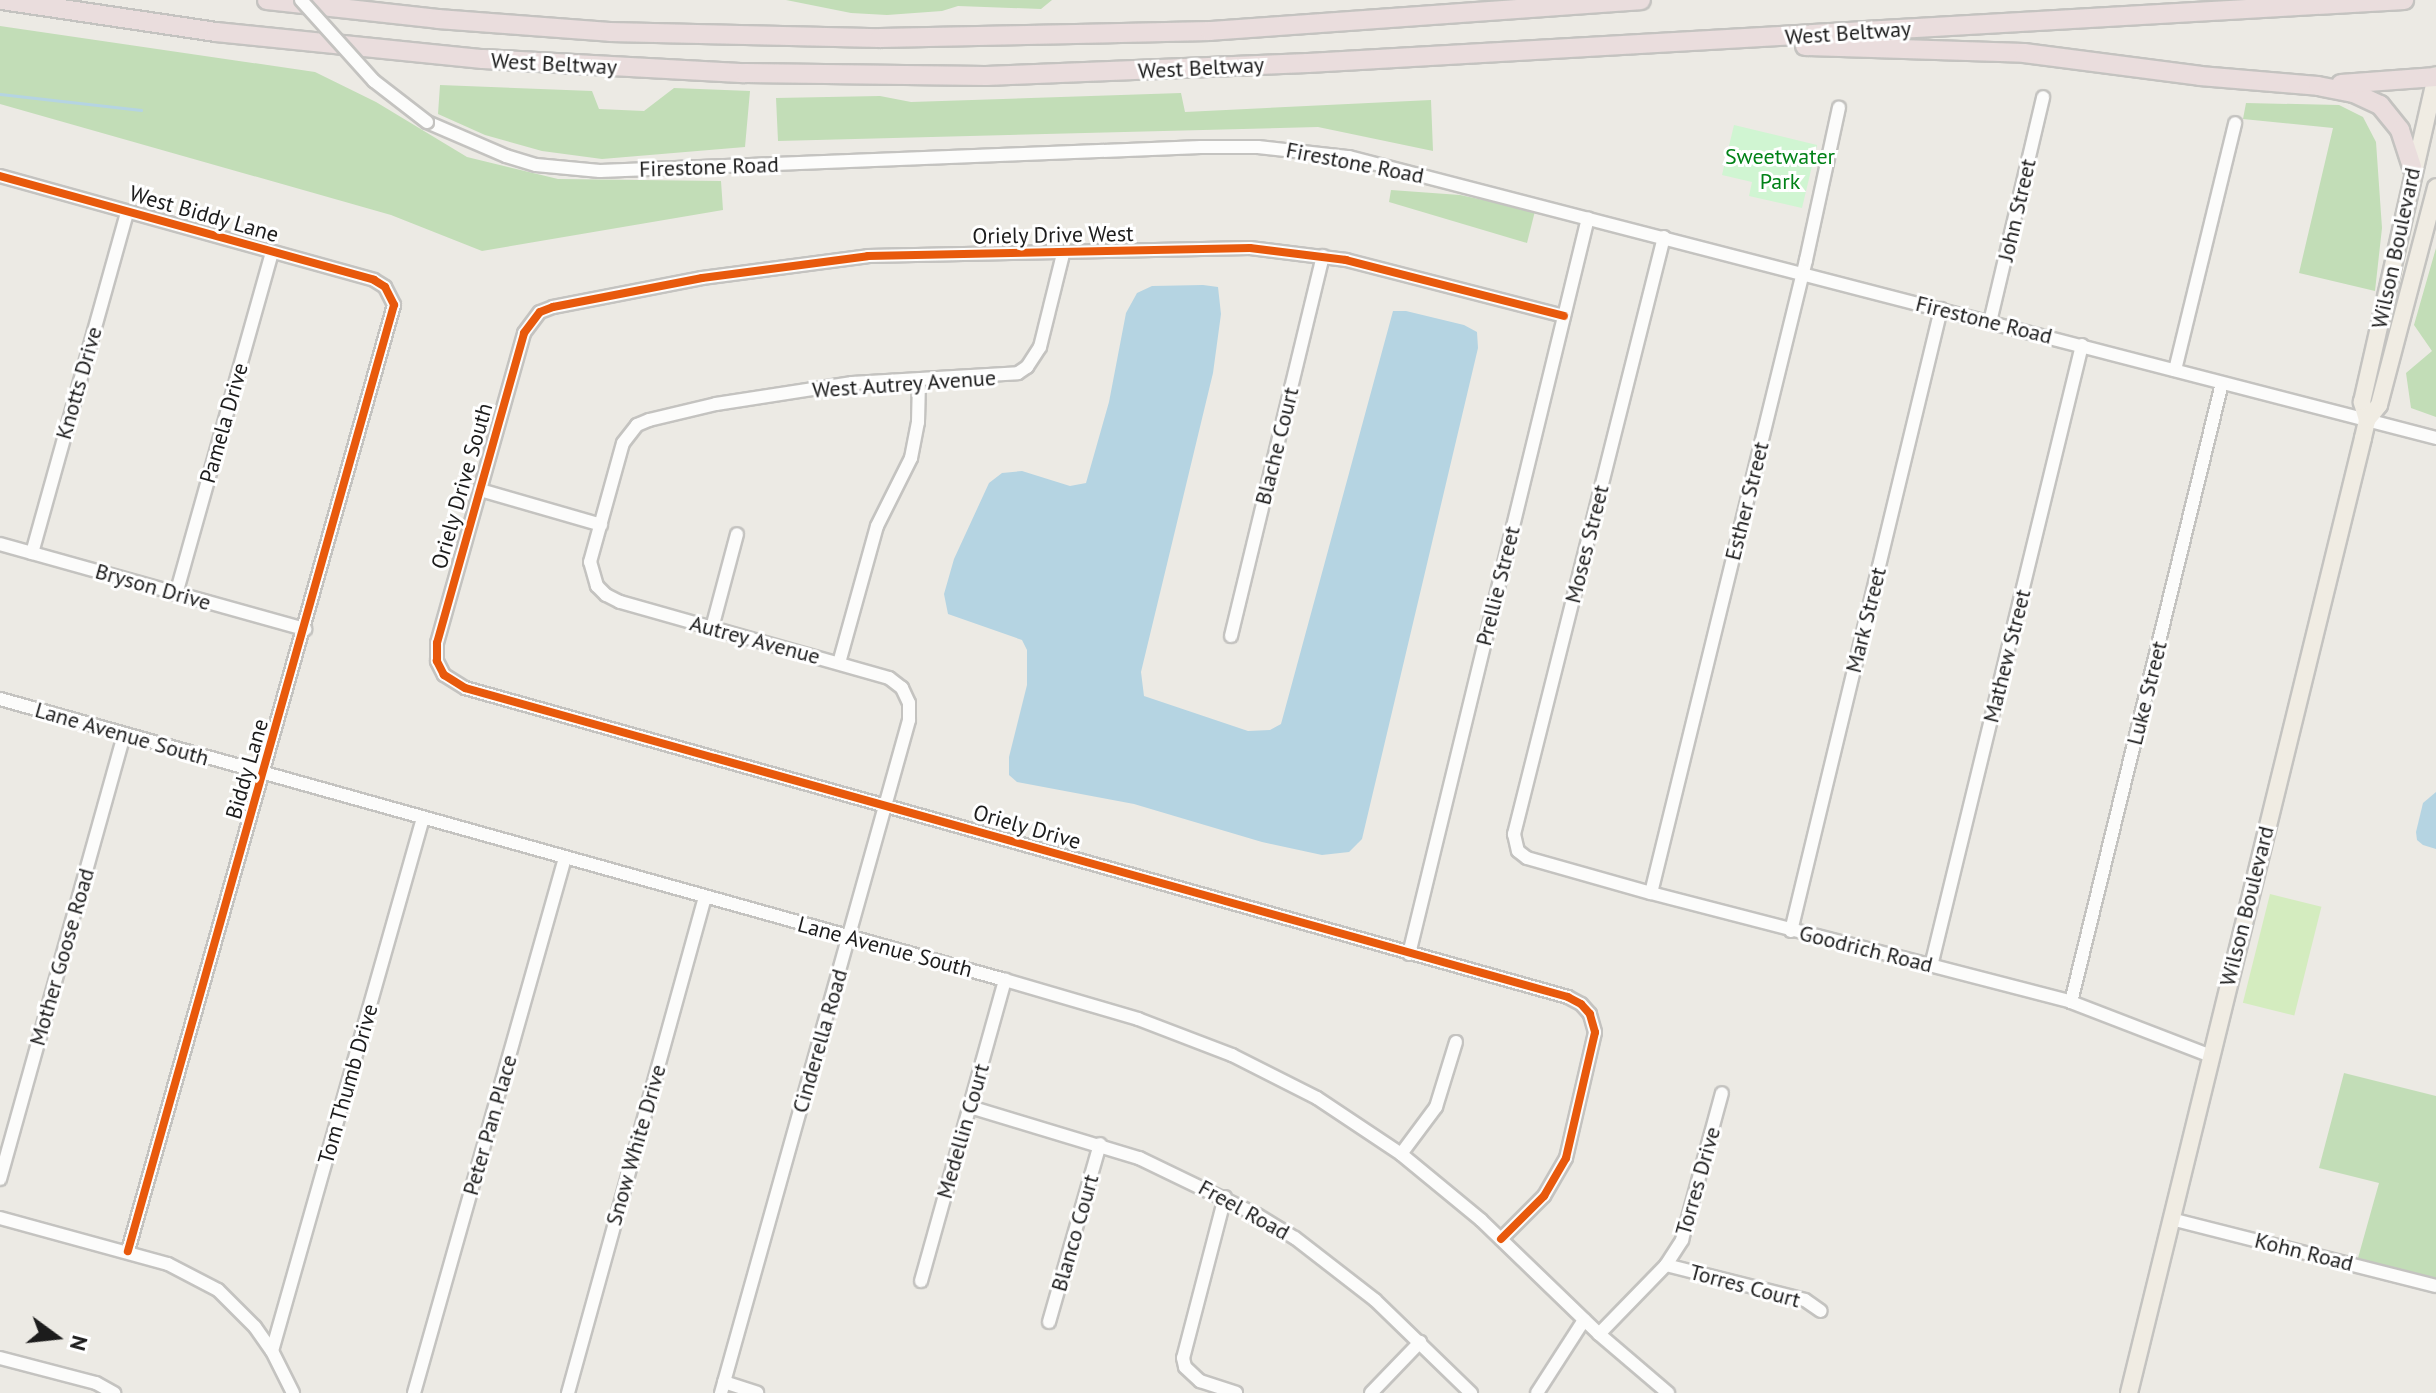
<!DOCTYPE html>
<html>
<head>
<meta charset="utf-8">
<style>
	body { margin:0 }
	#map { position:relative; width:2436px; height:1393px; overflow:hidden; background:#eceae4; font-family:"PT Sans",sans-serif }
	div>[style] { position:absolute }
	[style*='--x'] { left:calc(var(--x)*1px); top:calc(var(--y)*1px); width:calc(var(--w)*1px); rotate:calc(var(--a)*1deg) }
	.grass>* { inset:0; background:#d4ecbf; transform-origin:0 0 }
	.forest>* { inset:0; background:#c2ddb7 }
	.park>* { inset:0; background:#d0f5d2 }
	.water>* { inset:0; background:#b5d4e2 }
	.stream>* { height:3px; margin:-1.5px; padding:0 1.5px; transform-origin:1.5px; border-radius:1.5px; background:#b5d4e2 }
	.roads { filter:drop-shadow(2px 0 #c4c3c0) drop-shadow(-2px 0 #c4c3c0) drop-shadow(0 2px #c4c3c0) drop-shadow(0 -2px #c4c3c0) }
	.minor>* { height:12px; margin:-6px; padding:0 6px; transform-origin:6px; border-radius:6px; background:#fcfcfb }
	.major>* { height:16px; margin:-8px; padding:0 8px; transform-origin:8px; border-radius:8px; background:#f0ece3 }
	.highway>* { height:18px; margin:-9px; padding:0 9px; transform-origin:9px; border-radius:9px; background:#eadddd }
	.bridges { filter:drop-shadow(2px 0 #c4c3c0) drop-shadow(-2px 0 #c4c3c0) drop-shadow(0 2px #c4c3c0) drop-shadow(0 -2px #c4c3c0) }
	.minor-bridge>* { height:12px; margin:-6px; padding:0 6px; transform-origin:6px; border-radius:6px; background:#fcfcfb }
	.cycleway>* { height:8px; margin:-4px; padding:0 4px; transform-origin:4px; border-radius:4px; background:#e8590c }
	span { translate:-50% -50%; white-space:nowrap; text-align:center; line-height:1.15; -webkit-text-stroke:6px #fff; paint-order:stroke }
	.street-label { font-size:22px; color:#1c1c1c }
	.park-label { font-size:22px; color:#028218 }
	.north { position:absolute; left:16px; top:1297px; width:80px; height:80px; -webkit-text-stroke:6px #fff; paint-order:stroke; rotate:105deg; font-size:22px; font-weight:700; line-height:32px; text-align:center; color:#1c1c1c }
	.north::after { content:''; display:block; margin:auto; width:28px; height:36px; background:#1c1c1c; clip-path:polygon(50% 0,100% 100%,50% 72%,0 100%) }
</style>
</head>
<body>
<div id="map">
	<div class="grass">
		<i style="left:2270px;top:894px;width:53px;height:112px;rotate:14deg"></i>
	</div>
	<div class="forest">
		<i style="clip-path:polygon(786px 0,1052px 0,1041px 9px,958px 6px,942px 11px,887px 15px,851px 13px)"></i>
		<i style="clip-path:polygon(0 26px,315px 72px,376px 102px,467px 157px,558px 179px,721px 181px,723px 210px,482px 251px,391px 215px,0 104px)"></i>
		<i style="clip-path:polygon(440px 85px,592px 91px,599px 109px,644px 111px,674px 88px,750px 91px,745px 147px,602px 159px,542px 151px,485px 135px,438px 114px)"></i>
		<i style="clip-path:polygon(1181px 93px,1185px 112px,1431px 100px,1433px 151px,1318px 127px,778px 141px,776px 98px,880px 96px,911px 102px)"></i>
		<i style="clip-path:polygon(2246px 103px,2339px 105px,2363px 117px,2376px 142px,2382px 228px,2375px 291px,2299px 273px,2333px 128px,2243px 119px)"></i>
		<i style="clip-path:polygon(1391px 190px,1460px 195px,1535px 211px,1527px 243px,1389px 202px)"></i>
		<i style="clip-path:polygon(2436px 248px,2436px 417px,2411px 408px,2406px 373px,2432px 351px,2414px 325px)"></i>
		<i style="clip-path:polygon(2344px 1073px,2436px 1096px,2436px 1279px,2358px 1258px,2379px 1183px,2319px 1168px)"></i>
	</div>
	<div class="park">
		<i style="clip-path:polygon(1734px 125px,1817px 145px,1802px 208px,1749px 196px,1752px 182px,1722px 175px)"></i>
	</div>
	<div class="water">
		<i style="clip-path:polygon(1203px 285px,1218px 287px,1221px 314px,1213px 373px,1141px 672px,1144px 696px,1248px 731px,1270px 730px,1281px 724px,1393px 311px,1406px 311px,1464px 325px,1477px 332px,1478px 348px,1362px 839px,1349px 852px,1322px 855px,1262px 842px,1134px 804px,1017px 782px,1009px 775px,1009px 757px,1027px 685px,1027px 650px,1022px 640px,948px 614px,944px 594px,954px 559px,989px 483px,1002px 473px,1022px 471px,1070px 486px,1086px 483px,1109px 402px,1126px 313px,1137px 293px,1152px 286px)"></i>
		<i style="clip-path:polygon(2436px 792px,2436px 849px,2423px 845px,2417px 840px,2416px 832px,2423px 803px)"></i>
	</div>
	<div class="stream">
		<i style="--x:0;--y:94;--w:142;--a:6.5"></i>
	</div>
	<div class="roads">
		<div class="minor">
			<i style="--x:427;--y:122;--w:86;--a:23.3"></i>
			<i style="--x:506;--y:156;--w:31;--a:17"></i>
			<i style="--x:536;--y:165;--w:64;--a:5.4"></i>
			<i style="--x:600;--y:171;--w:601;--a:-2.29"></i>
			<i style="--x:1201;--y:147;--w:57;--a:0"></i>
			<i style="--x:1258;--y:147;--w:92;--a:6.3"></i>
			<i style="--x:1349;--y:157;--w:1123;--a:14.49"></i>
			<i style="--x:0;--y:176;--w:388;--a:15.5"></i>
			<i style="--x:374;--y:280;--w:13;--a:32"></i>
			<i style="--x:385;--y:287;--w:20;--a:63"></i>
			<i style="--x:394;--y:305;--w:983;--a:105.71"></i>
			<i style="--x:1664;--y:237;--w:616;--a:104.1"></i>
			<i style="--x:1514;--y:834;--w:17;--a:77"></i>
			<i style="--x:1518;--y:851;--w:11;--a:38"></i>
			<i style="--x:1527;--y:858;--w:129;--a:15.8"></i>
			<i style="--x:1651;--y:893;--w:434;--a:14.5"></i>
			<i style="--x:2071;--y:1002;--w:150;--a:21.1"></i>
			<i style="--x:1990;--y:322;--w:231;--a:-76.7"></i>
			<i style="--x:2175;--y:370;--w:254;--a:-76.3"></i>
			<i style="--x:480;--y:490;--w:126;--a:16.1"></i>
			<i style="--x:0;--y:544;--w:317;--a:15.6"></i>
			<i style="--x:32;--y:553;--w:354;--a:-74.4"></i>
			<i style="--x:176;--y:594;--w:355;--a:-74.3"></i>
			<i style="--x:712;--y:628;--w:97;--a:-75.1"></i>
			<i style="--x:1231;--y:636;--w:391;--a:-76.4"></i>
			<i style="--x:839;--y:663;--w:142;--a:-74.5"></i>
			<i style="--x:877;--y:526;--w:76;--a:-63.4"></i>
			<i style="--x:911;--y:458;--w:37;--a:-79"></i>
			<i style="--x:918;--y:422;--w:42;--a:-88.6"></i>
			<i style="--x:0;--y:699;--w:1044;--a:15.62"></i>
			<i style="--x:1005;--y:980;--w:139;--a:16.3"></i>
			<i style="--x:1138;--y:1019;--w:101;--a:21"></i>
			<i style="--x:1232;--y:1055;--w:95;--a:26.8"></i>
			<i style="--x:1317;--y:1098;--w:101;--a:33.7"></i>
			<i style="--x:1401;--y:1154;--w:104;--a:39.5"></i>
			<i style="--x:1481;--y:1220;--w:164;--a:44"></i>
			<i style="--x:1599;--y:1334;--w:91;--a:40.5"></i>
			<i style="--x:1651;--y:893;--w:652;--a:-76.24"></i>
			<i style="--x:1806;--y:260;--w:156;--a:-77.8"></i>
			<i style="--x:1791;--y:931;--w:640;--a:-76.44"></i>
			<i style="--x:1409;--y:954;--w:757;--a:-76.33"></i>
			<i style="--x:1931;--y:966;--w:639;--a:-76.33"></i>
			<i style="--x:2071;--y:1002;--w:637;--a:-76.29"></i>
			<i style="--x:970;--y:1107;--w:177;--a:16.8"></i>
			<i style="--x:1139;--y:1158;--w:131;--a:25.8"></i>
			<i style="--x:1257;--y:1215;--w:44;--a:31.2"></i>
			<i style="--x:1295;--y:1238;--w:101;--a:37.8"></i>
			<i style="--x:1375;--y:1300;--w:134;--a:44.1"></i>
			<i style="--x:1401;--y:1154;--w:59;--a:-53.3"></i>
			<i style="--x:1436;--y:1107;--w:68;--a:-72.9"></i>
			<i style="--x:0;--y:1179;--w:462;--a:-74.4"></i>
			<i style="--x:1225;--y:1197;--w:166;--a:104.6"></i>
			<i style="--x:1183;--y:1358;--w:9;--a:77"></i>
			<i style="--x:1185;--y:1367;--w:21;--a:43"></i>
			<i style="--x:1200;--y:1381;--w:38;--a:18"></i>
			<i style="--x:0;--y:1218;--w:174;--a:15.3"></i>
			<i style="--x:168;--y:1264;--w:56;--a:27.5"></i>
			<i style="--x:218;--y:1290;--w:52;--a:45"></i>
			<i style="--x:255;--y:1327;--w:29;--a:55"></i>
			<i style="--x:272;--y:1351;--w:47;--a:63.4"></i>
			<i style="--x:2171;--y:1219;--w:273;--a:14.2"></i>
			<i style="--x:1501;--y:1239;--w:61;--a:-45"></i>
			<i style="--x:1544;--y:1196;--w:44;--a:-59.9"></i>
			<i style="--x:1566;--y:1158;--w:129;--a:-77"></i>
			<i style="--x:1595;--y:1032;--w:19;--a:-106"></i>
			<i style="--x:1590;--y:1014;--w:13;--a:-132"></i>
			<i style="--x:1581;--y:1004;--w:15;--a:-152"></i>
			<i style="--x:1568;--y:997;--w:1145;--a:-164.35"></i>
			<i style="--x:465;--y:688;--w:25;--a:-148"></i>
			<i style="--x:444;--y:675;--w:16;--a:-117"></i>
			<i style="--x:437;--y:661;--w:18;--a:-90"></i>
			<i style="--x:437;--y:643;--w:322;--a:-74.3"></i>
			<i style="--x:524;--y:333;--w:26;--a:-53"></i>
			<i style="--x:540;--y:312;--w:14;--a:-21"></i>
			<i style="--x:553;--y:307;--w:152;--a:-11"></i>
			<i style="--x:702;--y:278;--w:167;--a:-7.5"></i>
			<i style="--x:868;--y:256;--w:382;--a:-1.2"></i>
			<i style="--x:1250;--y:248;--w:97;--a:7.1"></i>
			<i style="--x:1346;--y:260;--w:225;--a:14.4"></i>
			<i style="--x:1666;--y:1265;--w:143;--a:14.1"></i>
			<i style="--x:1805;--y:1300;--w:19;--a:35"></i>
			<i style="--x:921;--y:1281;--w:313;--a:-74.4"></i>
			<i style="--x:1049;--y:1322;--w:185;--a:-74"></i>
			<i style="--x:1599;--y:1334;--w:96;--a:-45.8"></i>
			<i style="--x:1666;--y:1265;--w:30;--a:-57"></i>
			<i style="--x:1682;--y:1240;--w:152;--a:-74.8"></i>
			<i style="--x:272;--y:1351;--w:554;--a:-74.18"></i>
			<i style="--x:0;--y:1358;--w:99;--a:14.6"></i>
			<i style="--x:96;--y:1383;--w:21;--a:29"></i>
			<i style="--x:724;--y:1382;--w:35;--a:18"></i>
			<i style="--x:414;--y:1393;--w:556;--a:-74.24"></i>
			<i style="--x:568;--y:1393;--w:515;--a:-74.56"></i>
			<i style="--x:721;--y:1393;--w:699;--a:-74.39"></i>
			<i style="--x:909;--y:720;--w:17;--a:-90"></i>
			<i style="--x:909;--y:703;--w:17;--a:-115"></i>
			<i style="--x:902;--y:688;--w:16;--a:-142"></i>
			<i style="--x:889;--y:678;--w:280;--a:-164.2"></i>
			<i style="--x:620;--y:602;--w:16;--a:-153"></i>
			<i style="--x:606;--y:595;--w:13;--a:-135"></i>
			<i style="--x:597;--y:586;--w:25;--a:-106"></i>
			<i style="--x:590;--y:562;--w:123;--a:-74.5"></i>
			<i style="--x:623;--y:443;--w:23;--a:-52"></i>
			<i style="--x:637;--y:425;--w:13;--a:-23"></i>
			<i style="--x:649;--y:420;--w:69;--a:-13.4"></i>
			<i style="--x:716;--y:404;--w:138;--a:-8.8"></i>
			<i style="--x:852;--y:383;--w:166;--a:-3.4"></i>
			<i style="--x:1018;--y:373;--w:11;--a:-34"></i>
			<i style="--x:1027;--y:367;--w:24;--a:-57"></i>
			<i style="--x:1040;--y:347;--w:96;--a:-76.1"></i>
			<i style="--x:1371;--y:1393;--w:71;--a:-46.1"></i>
			<i style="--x:1537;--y:1393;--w:87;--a:-57.2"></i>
		</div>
		<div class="major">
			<i style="--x:2367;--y:420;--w:19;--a:-106"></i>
			<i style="--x:2362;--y:402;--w:335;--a:-77.2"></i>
			<i style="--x:2129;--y:1393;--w:983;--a:-76.23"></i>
			<i style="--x:2363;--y:438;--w:18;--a:-77"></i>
			<i style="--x:2367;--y:420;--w:19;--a:-51"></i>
			<i style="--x:2379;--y:405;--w:225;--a:-75.3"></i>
		</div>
		<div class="highway">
			<i style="--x:2;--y:0;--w:216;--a:8.5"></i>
			<i style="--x:216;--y:32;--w:268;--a:5.8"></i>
			<i style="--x:483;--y:59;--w:262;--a:3.1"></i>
			<i style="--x:745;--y:73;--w:241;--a:0.7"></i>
			<i style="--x:986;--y:76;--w:322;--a:-2.3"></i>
			<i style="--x:1308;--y:63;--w:1098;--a:-3.29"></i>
			<i style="--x:267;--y:0;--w:172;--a:6.3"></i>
			<i style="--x:438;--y:19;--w:172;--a:4.3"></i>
			<i style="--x:610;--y:32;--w:270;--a:1.3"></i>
			<i style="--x:880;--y:38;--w:330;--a:-1.2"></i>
			<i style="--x:1210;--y:31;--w:432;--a:-4.1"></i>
			<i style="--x:1805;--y:46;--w:219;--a:1.8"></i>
			<i style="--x:2024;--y:53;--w:177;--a:7.4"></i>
			<i style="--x:2200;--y:76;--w:118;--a:4.8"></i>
			<i style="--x:2318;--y:86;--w:37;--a:11"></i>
			<i style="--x:2354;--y:93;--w:29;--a:25"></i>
			<i style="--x:2380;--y:105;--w:32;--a:51"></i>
			<i style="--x:2400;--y:130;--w:40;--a:72"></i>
			<i style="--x:2341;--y:84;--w:95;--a:-4.2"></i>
		</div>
	</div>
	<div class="bridges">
		<div class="minor-bridge">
			<i style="--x:301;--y:0;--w:109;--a:48"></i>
			<i style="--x:374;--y:81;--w:67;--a:37.7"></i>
		</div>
	</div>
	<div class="cycleway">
		<i style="--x:0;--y:176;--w:388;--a:15.5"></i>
		<i style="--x:374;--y:280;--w:13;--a:32"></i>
		<i style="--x:385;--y:287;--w:20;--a:63"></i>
		<i style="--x:394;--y:305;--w:983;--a:105.71"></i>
		<i style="--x:1501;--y:1239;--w:61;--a:-45"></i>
		<i style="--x:1544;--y:1196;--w:44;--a:-59.9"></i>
		<i style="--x:1566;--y:1158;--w:129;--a:-77"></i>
		<i style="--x:1595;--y:1032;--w:19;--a:-106"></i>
		<i style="--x:1590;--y:1014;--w:13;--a:-132"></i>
		<i style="--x:1581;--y:1004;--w:15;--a:-152"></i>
		<i style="--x:1568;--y:997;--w:1145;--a:-164.35"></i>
		<i style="--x:465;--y:688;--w:25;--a:-148"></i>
		<i style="--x:444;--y:675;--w:16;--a:-117"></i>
		<i style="--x:437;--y:661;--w:18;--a:-90"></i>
		<i style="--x:437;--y:643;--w:322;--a:-74.3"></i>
		<i style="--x:524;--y:333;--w:26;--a:-53"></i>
		<i style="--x:540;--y:312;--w:14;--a:-21"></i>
		<i style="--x:553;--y:307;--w:152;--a:-11"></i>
		<i style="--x:702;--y:278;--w:167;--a:-7.5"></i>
		<i style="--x:868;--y:256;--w:382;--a:-1.2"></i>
		<i style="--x:1250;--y:248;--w:97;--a:7.1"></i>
		<i style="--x:1346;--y:260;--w:225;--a:14.4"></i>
	</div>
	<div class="street-label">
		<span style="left:1848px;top:33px;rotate:-4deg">West Beltway</span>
		<span style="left:554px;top:64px;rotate:3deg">West Beltway</span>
		<span style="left:1201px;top:68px;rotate:-3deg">West Beltway</span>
		<span style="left:1355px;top:163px;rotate:11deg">Firestone Road</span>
		<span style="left:709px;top:167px;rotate:-2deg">Firestone Road</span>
		<span style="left:2017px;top:210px;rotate:-77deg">John Street</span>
		<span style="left:204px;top:214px;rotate:16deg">West Biddy Lane</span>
		<span style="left:1053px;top:235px;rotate:-1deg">Oriely Drive West</span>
		<span style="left:2396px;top:248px;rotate:-78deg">Wilson Boulevard</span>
		<span style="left:1984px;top:320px;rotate:14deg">Firestone Road</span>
		<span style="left:79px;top:383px;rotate:-74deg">Knotts Drive</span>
		<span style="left:904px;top:384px;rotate:-4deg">West Autrey Avenue</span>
		<span style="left:224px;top:423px;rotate:-74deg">Pamela Drive</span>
		<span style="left:1277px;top:446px;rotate:-76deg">Blache Court</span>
		<span style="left:462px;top:486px;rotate:-74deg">Oriely Drive South</span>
		<span style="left:1747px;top:501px;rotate:-76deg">Esther Street</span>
		<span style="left:1587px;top:544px;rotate:-76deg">Moses Street</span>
		<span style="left:1498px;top:586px;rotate:-76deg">Prellie Street</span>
		<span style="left:153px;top:587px;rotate:16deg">Bryson Drive</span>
		<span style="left:1866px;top:620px;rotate:-76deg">Mark Street</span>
		<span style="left:755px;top:640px;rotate:15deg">Autrey Avenue</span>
		<span style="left:2007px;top:656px;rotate:-76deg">Mathew Street</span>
		<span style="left:2147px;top:693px;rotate:-76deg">Luke Street</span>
		<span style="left:122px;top:734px;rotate:16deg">Lane Avenue South</span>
		<span style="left:247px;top:769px;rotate:-74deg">Biddy Lane</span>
		<span style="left:1027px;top:827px;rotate:16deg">Oriely Drive</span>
		<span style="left:2247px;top:906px;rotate:-76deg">Wilson Boulevard</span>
		<span style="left:885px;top:947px;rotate:15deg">Lane Avenue South</span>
		<span style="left:1866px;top:949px;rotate:14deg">Goodrich Road</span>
		<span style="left:62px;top:957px;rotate:-74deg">Mother Goose Road</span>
		<span style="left:820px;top:1041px;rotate:-74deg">Cinderella Road</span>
		<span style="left:348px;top:1084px;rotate:-74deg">Tom Thumb Drive</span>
		<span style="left:490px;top:1125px;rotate:-74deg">Peter Pan Place</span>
		<span style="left:963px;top:1131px;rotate:-74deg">Medellin Court</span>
		<span style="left:636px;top:1145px;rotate:-74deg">Snow White Drive</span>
		<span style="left:1698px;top:1181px;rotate:-74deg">Torres Drive</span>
		<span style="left:1244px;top:1210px;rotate:29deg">Freel Road</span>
		<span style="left:1075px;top:1233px;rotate:-74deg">Blanco Court</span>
		<span style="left:2304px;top:1252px;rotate:14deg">Kohn Road</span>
		<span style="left:1745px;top:1286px;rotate:15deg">Torres Court</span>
	</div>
	<div class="park-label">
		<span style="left:1780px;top:169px">Sweetwater<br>Park</span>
	</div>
	<div class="north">N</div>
</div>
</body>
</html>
